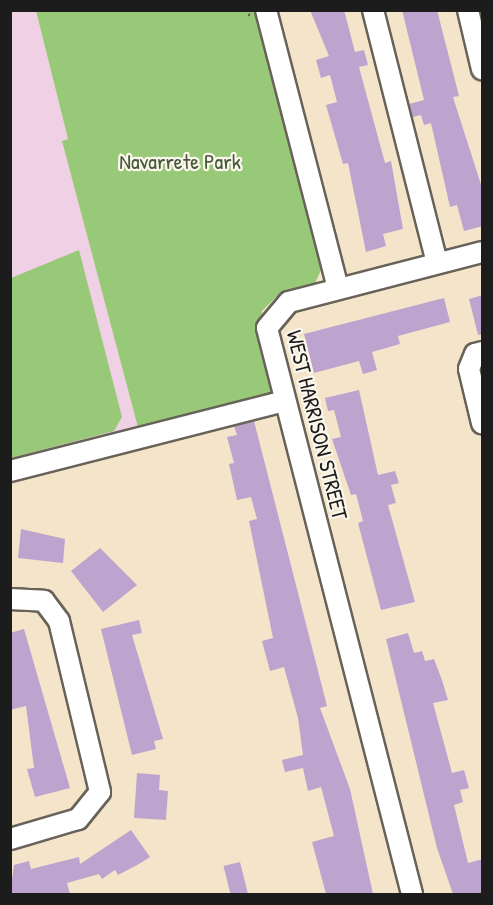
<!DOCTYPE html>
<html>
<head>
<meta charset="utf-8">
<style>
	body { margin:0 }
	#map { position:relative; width:493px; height:905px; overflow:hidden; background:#f4e4ca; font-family:"Patrick Hand",sans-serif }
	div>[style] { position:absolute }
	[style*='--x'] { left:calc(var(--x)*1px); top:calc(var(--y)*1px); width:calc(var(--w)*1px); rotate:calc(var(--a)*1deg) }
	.built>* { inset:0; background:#f0d0e4 }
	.green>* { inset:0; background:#98c978 }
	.building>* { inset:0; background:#bda4ce; transform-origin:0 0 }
	.path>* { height:3px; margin-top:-1.5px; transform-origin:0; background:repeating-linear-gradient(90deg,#686259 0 1.5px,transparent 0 6px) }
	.roads { filter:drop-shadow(2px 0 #686259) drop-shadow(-2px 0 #686259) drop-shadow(0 2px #686259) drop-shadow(0 -2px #686259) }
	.minor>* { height:20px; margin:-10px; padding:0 10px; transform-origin:10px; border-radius:10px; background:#fff }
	span { translate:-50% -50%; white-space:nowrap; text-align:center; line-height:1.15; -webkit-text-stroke:4.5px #fbf7ec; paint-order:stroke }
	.park-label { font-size:22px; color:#47593c }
	.street-label { font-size:22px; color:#1c1c1c }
	.frame { position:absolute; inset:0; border:12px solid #1c1c1c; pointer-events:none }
</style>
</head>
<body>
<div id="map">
	<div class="built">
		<i style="clip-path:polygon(11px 11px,36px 11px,68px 139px,62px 141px,140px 435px,11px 470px)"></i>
	</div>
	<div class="green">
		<i style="clip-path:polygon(36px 11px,255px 11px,321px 270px,315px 283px,280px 293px,262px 311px,260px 350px,274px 401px,140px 435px,62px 141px,68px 139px)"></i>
		<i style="clip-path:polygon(79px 250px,122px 417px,114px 431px,11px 458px,11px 278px)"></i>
	</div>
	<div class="building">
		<i style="clip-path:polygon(310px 10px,344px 10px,355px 52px,364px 50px,368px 65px,359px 67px,385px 163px,391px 161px,403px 229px,383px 234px,386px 246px,366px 252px,348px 163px,343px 164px,326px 105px,337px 102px,330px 75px,321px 78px,316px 60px,329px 56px)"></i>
		<i style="clip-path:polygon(402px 10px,437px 10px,459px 96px,453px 97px,483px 191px,483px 226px,464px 231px,457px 205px,450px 207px,431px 123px,424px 125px,421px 115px,413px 117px,409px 104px,424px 100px)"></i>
		<i style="clip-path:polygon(483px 295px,483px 334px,478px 335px,469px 299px)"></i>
		<i style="clip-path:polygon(444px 298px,450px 322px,398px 336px,400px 344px,372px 352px,377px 370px,363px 374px,359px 361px,314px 373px,304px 334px)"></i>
		<i style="clip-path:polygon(359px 390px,378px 475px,395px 471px,399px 483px,391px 485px,396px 503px,388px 505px,415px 602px,381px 610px,358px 523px,363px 521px,356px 494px,351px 495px,332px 439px,341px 437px,334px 410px,328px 411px,325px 398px)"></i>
		<i style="clip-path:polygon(254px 421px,327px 706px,320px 708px,350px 789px,373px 894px,326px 894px,312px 842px,334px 836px,321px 787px,308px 791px,303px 768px,285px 772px,282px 760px,303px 755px,298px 718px,284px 667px,270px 671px,262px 641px,273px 638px,249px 521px,257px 519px,251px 497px,237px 500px,229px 464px,234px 463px,227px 437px,237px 435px,234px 426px)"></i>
		<i style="clip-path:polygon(21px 529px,65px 539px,63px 563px,18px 558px)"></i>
		<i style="clip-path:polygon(100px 548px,137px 585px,103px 612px,71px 571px)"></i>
		<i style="clip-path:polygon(139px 620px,142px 633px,132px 635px,163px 739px,154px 741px,156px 749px,132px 755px,101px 629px)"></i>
		<i style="clip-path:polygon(24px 629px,70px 788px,35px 797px,27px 769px,34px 768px,26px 706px,10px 710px,10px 633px)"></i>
		<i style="clip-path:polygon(408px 633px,414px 653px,422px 651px,425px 661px,434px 659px,442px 680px,448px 700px,433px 703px,452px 773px,464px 770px,469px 788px,460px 790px,463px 802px,454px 805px,468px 863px,483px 859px,483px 894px,453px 894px,437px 848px,386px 639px)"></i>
		<i style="clip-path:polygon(137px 773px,160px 775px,159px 790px,168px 791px,166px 820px,134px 818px)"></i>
		<i style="clip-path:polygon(131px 830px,150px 857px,139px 864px,118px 875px,115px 870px,102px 879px,99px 874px,67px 883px,70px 894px,10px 894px,14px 865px,29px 861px,31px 869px,79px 857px,80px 864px)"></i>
		<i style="left:240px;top:862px;width:33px;height:17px;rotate:76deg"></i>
	</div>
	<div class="path">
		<i style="--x:131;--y:10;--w:1;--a:45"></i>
		<i style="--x:244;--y:10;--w:8;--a:40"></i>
	</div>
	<div class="roads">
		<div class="minor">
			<i style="--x:266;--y:10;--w:287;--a:75.5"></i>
			<i style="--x:373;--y:10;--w:261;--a:75.8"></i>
			<i style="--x:468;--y:10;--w:61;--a:76.7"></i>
			<i style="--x:482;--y:352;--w:7;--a:164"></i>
			<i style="--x:475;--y:354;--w:16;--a:112"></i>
			<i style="--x:469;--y:369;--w:56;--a:76.5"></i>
			<i style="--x:10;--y:471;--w:284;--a:-14.3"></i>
			<i style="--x:10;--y:599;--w:34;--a:3"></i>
			<i style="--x:44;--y:601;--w:25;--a:53"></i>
			<i style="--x:59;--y:621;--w:176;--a:76.5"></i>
			<i style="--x:100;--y:792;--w:35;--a:129"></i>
			<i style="--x:78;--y:819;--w:71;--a:163.6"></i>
			<i style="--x:412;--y:894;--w:584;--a:-104.37"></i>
			<i style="--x:267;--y:328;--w:34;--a:-50"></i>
			<i style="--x:289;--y:302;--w:199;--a:-14.5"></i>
		</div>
	</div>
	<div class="park-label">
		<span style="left:180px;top:162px">Navarrete Park</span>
	</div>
	<div class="street-label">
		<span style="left:317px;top:425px;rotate:76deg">WEST HARRISON STREET</span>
	</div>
	<div class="frame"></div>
</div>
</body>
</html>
